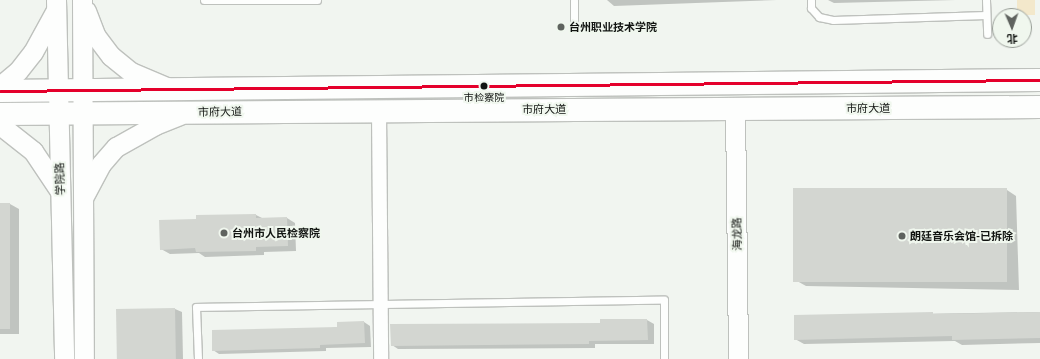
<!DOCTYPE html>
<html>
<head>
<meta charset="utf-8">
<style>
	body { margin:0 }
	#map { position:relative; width:1040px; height:359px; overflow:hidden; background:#f1f5f0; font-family:Lato,"Noto Sans SC",sans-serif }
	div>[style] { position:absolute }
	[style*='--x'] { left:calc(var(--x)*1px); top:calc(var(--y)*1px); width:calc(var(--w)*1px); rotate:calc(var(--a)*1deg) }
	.green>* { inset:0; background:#f3e8cb; transform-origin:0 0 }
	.shadow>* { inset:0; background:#0003 }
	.building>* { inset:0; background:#d3d6d1; transform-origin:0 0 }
	.roads { filter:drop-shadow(1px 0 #bec1bd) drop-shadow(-1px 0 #bec1bd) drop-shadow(0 1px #bec1bd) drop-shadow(0 -1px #bec1bd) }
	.lane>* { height:7px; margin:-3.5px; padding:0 3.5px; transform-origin:3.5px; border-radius:3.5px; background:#fdfefd }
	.street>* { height:14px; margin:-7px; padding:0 7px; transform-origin:7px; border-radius:7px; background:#fdfefd }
	.secondary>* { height:19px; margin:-9.5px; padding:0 9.5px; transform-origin:9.5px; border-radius:9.5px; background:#fdfefd }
	.primary>* { height:22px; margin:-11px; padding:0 11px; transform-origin:11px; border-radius:11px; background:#fdfefd }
	.bus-1>* { height:3px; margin:-1.5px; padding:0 1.5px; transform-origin:1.5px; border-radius:1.5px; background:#e4002b }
	.dots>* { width:11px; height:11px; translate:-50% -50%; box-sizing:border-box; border:2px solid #f0f7ee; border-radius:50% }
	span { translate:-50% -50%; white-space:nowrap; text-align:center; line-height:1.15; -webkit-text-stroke:4px #f0f7ee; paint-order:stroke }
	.bus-label { font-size:10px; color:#111411 }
	.poi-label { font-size:11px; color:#111411; font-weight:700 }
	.left { translate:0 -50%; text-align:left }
	.street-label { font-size:11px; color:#111411 }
	.north { position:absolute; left:992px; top:8px; width:40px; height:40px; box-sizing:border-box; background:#f0f7ee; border:1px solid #979c96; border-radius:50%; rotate:178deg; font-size:11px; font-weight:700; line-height:16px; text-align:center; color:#111411 }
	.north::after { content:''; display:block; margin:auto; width:14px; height:18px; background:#5f635f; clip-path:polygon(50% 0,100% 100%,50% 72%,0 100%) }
</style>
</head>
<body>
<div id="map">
	<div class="green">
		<i style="left:1017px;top:0;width:18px;height:15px"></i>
	</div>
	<div class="shadow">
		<i style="clip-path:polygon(607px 0,777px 0,614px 6px)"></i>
		<i style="clip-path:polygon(828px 0,956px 0,834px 3px)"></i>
		<i style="clip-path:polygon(1007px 190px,1016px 196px,1019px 290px,806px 286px,797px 281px)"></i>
		<i style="clip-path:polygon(0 204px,10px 204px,19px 209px,19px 334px,0 334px)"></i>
		<i style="clip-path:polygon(256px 215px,262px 218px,287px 218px,295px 223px,296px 251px,264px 252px,264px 255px,205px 257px,199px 253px,170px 254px,161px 249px,197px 220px)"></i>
		<i style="clip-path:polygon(175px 309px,182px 312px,183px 359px,118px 359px)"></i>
		<i style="clip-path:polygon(1040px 312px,1040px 343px,962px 345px,955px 341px,804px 344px,795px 339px,795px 316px)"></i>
		<i style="clip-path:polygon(601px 320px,647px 320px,654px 324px,654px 344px,595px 344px,595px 348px,398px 349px,392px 345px,601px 324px)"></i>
		<i style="clip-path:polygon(364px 322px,370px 326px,371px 347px,326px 348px,326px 351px,219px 354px,213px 350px)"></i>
	</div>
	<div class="building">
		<i style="left:793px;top:188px;width:214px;height:94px"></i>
		<i style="left:0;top:203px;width:10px;height:126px"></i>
		<i style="clip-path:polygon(256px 214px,256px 218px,287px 217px,288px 246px,256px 247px,256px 251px,196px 252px,195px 248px,160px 250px,159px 220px,196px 219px,196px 215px)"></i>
		<i style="left:175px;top:308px;width:51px;height:59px;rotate:89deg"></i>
		<i style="clip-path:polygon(933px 312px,933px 314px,1040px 312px,1040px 338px,952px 340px,952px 336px,794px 340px,794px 315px)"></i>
		<i style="clip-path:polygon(600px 319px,647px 319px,648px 340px,589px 341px,589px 344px,391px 346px,390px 324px,600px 323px)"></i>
		<i style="clip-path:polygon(364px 321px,365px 343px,320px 345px,320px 348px,212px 351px,212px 330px,337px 327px,337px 322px)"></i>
	</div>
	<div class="roads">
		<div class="lane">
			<i style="--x:204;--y:0;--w:113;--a:0"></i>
			<i style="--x:811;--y:0;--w:8;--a:90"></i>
			<i style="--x:811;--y:8;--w:12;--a:48"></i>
			<i style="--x:819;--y:17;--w:14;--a:12"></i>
			<i style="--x:833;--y:20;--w:153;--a:-1.9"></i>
			<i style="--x:986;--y:0;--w:34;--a:88"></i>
			<i style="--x:574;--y:28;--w:28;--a:-90"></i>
			<i style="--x:198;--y:359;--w:52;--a:-92.2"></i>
			<i style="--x:196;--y:307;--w:468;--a:-0.9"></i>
			<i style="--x:664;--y:300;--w:59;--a:90"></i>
		</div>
		<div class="street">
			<i style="--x:379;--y:111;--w:248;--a:89.5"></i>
		</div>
		<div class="secondary">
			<i style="--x:56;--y:0;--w:359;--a:88.7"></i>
			<i style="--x:82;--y:0;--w:359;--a:89.7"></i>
			<i style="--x:86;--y:11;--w:26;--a:69"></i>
			<i style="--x:95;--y:35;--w:26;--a:53"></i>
			<i style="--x:111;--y:56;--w:26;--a:39"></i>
			<i style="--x:131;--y:72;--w:41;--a:22.8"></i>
			<i style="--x:0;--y:86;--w:23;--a:-40"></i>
			<i style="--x:18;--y:71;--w:24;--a:-52"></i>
			<i style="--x:33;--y:52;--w:46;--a:-61.2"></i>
			<i style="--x:735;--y:108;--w:251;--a:89.3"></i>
			<i style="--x:0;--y:125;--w:42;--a:38.2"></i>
			<i style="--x:33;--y:151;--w:47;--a:56.3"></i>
			<i style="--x:84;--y:196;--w:36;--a:-62"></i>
			<i style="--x:101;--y:164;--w:23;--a:-49"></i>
			<i style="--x:116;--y:147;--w:45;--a:-29.4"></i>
			<i style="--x:155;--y:125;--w:27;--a:-22"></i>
		</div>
		<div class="primary">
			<i style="--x:0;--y:91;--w:1040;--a:-0.61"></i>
			<i style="--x:0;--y:114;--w:1040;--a:-0.39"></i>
		</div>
	</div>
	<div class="bus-1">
		<i style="--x:0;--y:91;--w:1040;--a:-0.61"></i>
	</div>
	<div class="dots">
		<i style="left:561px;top:27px;background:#5f635f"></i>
		<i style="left:484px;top:86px;background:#111411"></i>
		<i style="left:224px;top:233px;background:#5f635f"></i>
		<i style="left:902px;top:236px;background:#5f635f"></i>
	</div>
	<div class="bus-label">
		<span style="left:484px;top:98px">市检察院</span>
	</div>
	<div class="poi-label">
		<span class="left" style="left:569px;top:27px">台州职业技术学院</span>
		<span class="left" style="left:232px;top:233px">台州市人民检察院</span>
		<span class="left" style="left:910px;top:236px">朗廷音乐会馆-已拆除</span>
	</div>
	<div class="street-label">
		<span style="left:868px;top:108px">市府大道</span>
		<span style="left:544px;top:109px">市府大道</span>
		<span style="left:220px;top:112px;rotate:-1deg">市府大道</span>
		<span style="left:60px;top:179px;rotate:-92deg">学院路</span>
		<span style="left:737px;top:234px;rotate:-91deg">海龙路</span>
	</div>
	<div class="north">北</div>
</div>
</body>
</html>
